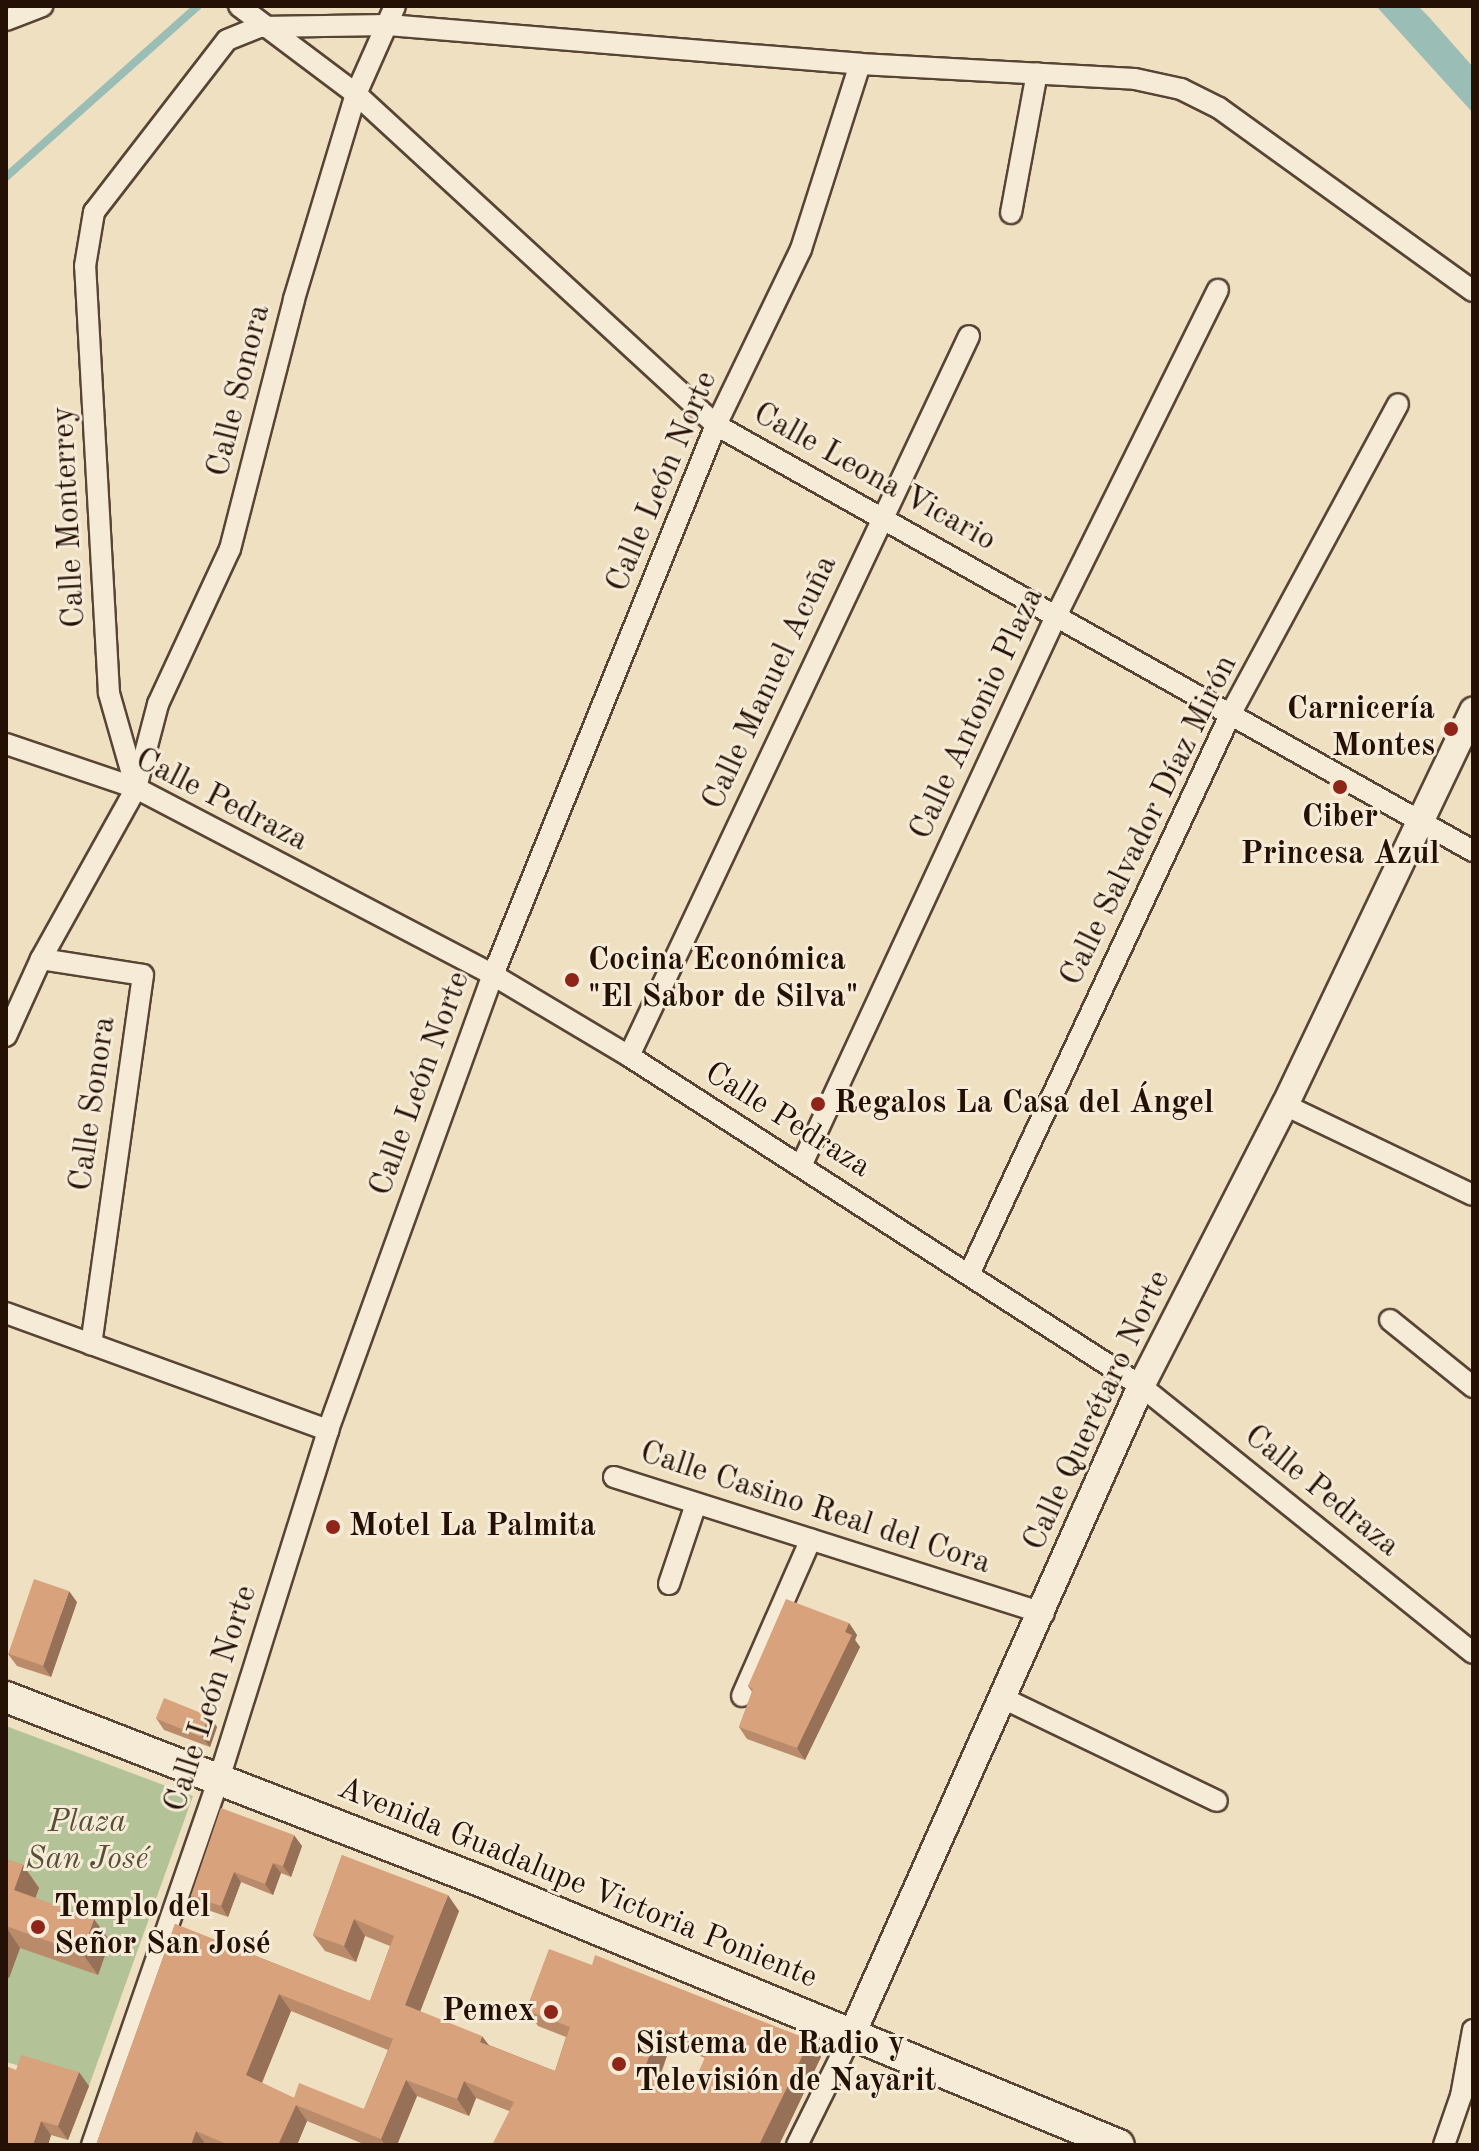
<!DOCTYPE html>
<html>
<head>
<meta charset="utf-8">
<style>
	body { margin:0 }
	#map { position:relative; width:1479px; height:2151px; overflow:hidden; background:#efe0c2; font-family:"Old Standard TT",serif }
	div>[style] { position:absolute }
	[style*='--x'] { left:calc(var(--x)*1px); top:calc(var(--y)*1px); width:calc(var(--w)*1px); rotate:calc(var(--a)*1deg) }
	.green>* { inset:0; background:#b4c397 }
	.water>* { inset:0; background:#9abdb5 }
	.stream>* { height:8px; margin:-4px; padding:0 4px; transform-origin:4px; border-radius:4px; background:#9abdb5 }
	.roads { filter:drop-shadow(2px 0 #584434) drop-shadow(-2px 0 #584434) drop-shadow(0 2px #584434) drop-shadow(0 -2px #584434) }
	.minor>* { height:20px; margin:-10px; padding:0 10px; transform-origin:10px; border-radius:10px; background:#f5ebd7 }
	.tertiary>* { height:26px; margin:-13px; padding:0 13px; transform-origin:13px; border-radius:13px; background:#f5ebd7 }
	.secondary>* { height:30px; margin:-15px; padding:0 15px; transform-origin:15px; border-radius:15px; background:#f5ebd7 }
	.wall>* { inset:0; background:#ba8b6b }
	.shaded-wall>* { inset:0; background:#977157 }
	.building>* { inset:0; background:#d8a27c; transform-origin:0 0 }
	.dots>* { width:22px; height:22px; translate:-50% -50%; box-sizing:border-box; border:4px solid #f5ebd7; border-radius:50% }
	span { translate:-50% -50%; white-space:nowrap; text-align:center; line-height:1.15; -webkit-text-stroke:6px #f5ebd7; paint-order:stroke }
	.street-label { font-size:32px; color:#251005 }
	.poi-label { font-size:32px; color:#251005; font-weight:700 }
	.right { translate:-100% -50%; text-align:right }
	.left { translate:0 -50%; text-align:left }
	.park-label { font-size:32px; color:#574f38; font-style:italic }
	.frame { position:absolute; inset:0; border:8px solid #251005; pointer-events:none }
</style>
</head>
<body>
<div id="map">
	<div class="green">
		<i style="clip-path:polygon(6px 1726px,193px 1796px,89px 2086px,6px 2062px)"></i>
	</div>
	<div class="water">
		<i style="clip-path:polygon(1376px 6px,1418px 6px,1429px 17px,1473px 67px,1473px 113px)"></i>
	</div>
	<div class="stream">
		<i style="--x:6;--y:177;--w:257;--a:-41.7"></i>
	</div>
	<div class="roads">
		<div class="minor">
			<i style="--x:239;--y:6;--w:146;--a:36.9"></i>
			<i style="--x:356;--y:94;--w:489;--a:42.6"></i>
			<i style="--x:716;--y:425;--w:869;--a:29.37"></i>
			<i style="--x:6;--y:20;--w:39;--a:-21"></i>
			<i style="--x:1011;--y:213;--w:142;--a:-79.5"></i>
			<i style="--x:6;--y:744;--w:137;--a:18.7"></i>
			<i style="--x:136;--y:788;--w:403;--a:27.6"></i>
			<i style="--x:493;--y:975;--w:158;--a:30.8"></i>
			<i style="--x:629;--y:1056;--w:609;--a:32.8"></i>
			<i style="--x:1141;--y:1386;--w:426;--a:38.8"></i>
			<i style="--x:136;--y:788;--w:99;--a:-105.9"></i>
			<i style="--x:109;--y:693;--w:428;--a:-93.2"></i>
			<i style="--x:85;--y:266;--w:55;--a:-80.5"></i>
			<i style="--x:94;--y:212;--w:217;--a:-52.3"></i>
			<i style="--x:227;--y:40;--w:35;--a:-22"></i>
			<i style="--x:260;--y:27;--w:128;--a:-0.9"></i>
			<i style="--x:388;--y:25;--w:474;--a:4.7"></i>
			<i style="--x:860;--y:64;--w:275;--a:3.1"></i>
			<i style="--x:1135;--y:79;--w:47;--a:12.3"></i>
			<i style="--x:1181;--y:89;--w:42;--a:26.6"></i>
			<i style="--x:1219;--y:108;--w:313;--a:35.8"></i>
			<i style="--x:41;--y:959;--w:103;--a:8.9"></i>
			<i style="--x:143;--y:975;--w:373;--a:98"></i>
			<i style="--x:6;--y:1036;--w:85;--a:-65.6"></i>
			<i style="--x:41;--y:959;--w:196;--a:-60.9"></i>
			<i style="--x:136;--y:788;--w:87;--a:-75.3"></i>
			<i style="--x:158;--y:704;--w:171;--a:-65.1"></i>
			<i style="--x:230;--y:549;--w:258;--a:-75.6"></i>
			<i style="--x:294;--y:299;--w:214;--a:-73.2"></i>
			<i style="--x:356;--y:94;--w:96;--a:-66.1"></i>
			<i style="--x:629;--y:1056;--w:796;--a:-64.72"></i>
			<i style="--x:1285;--y:1105;--w:208;--a:25.6"></i>
			<i style="--x:801;--y:1166;--w:608;--a:-65.12"></i>
			<i style="--x:1057;--y:614;--w:362;--a:-63.6"></i>
			<i style="--x:970;--y:1272;--w:617;--a:-64.97"></i>
			<i style="--x:1231;--y:713;--w:351;--a:-61.6"></i>
			<i style="--x:6;--y:1313;--w:343;--a:20"></i>
			<i style="--x:1390;--y:1320;--w:107;--a:38.9"></i>
			<i style="--x:614;--y:1477;--w:451;--a:17.6"></i>
			<i style="--x:669;--y:1584;--w:84;--a:-71.4"></i>
			<i style="--x:742;--y:1696;--w:171;--a:-66.3"></i>
			<i style="--x:1005;--y:1699;--w:235;--a:25.7"></i>
			<i style="--x:92;--y:2145;--w:384;--a:-70.9"></i>
			<i style="--x:218;--y:1782;--w:369;--a:-72.6"></i>
			<i style="--x:328;--y:1430;--w:484;--a:-70.1"></i>
			<i style="--x:493;--y:975;--w:593;--a:-67.93"></i>
			<i style="--x:716;--y:425;--w:195;--a:-64.2"></i>
			<i style="--x:801;--y:249;--w:194;--a:-72.3"></i>
			<i style="--x:797;--y:2145;--w:126;--a:-63.6"></i>
			<i style="--x:1444;--y:2145;--w:52;--a:-70.9"></i>
			<i style="--x:1461;--y:2096;--w:67;--a:-79.7"></i>
		</div>
		<div class="tertiary">
			<i style="--x:853;--y:2032;--w:707;--a:-65.97"></i>
			<i style="--x:1141;--y:1386;--w:316;--a:-62.9"></i>
			<i style="--x:1285;--y:1105;--w:437;--a:-64.5"></i>
		</div>
		<div class="secondary">
			<i style="--x:6;--y:1697;--w:512;--a:21.2"></i>
			<i style="--x:483;--y:1882;--w:688;--a:22.47"></i>
		</div>
	</div>
	<div class="wall">
		<i style="clip-path:polygon(77px 1602px,51px 1677px,17px 1666px,8px 1654px)"></i>
		<i style="clip-path:polygon(849px 1623px,857px 1635px,855px 1640px,860px 1647px,805px 1760px,747px 1739px,739px 1727px,752px 1692px,748px 1686px)"></i>
		<i style="clip-path:polygon(209px 1716px,217px 1727px,210px 1747px,164px 1730px,156px 1718px)"></i>
		<i style="clip-path:polygon(221px 1808px,302px 1846px,291px 1877px,281px 1873px,273px 1895px,241px 1882px,228px 1917px,199px 1907px,191px 1896px)"></i>
		<i style="clip-path:polygon(evenodd,342px 1855px,459px 1911px,420px 2012px,489px 2045px,555px 2071px,566px 2037px,538px 2026px,526px 2010px,810px 2040px,821px 2057px,779px 2145px,509px 2111px,476px 2098px,469px 2116px,417px 2096px,397px 2145px,366px 2145px,307px 2121px,297px 2145px,96px 2145px,175px 1924px,370px 2001px,390px 1946px,365px 1936px,356px 1962px,325px 1951px,313px 1935px,342px 1855px,291px 2011px,388px 2050px,364px 2109px,294px 2098px,262px 2083px,291px 2011px,342px 1855px,671px 2044px,705px 2058px,692px 2088px,661px 2074px,671px 2044px)"></i>
		<i style="clip-path:polygon(6px 1859px,23px 1865px,39px 1888px,35px 1898px,110px 1941px,98px 1975px,20px 1948px,9px 1978px,6px 1977px)"></i>
		<i style="clip-path:polygon(16px 2070px,89px 2086px,68px 2140px,51px 2135px,48px 2145px,6px 2145px)"></i>
	</div>
	<div class="shaded-wall">
		<i style="clip-path:polygon(69px 1591px,77px 1602px,51px 1677px,43px 1666px)"></i>
		<i style="clip-path:polygon(849px 1623px,857px 1635px,855px 1640px,860px 1647px,805px 1760px,797px 1748px)"></i>
		<i style="clip-path:polygon(209px 1716px,217px 1727px,210px 1747px,202px 1736px)"></i>
		<i style="clip-path:polygon(294px 1835px,302px 1846px,291px 1877px,283px 1866px)"></i>
		<i style="clip-path:polygon(273px 1863px,281px 1873px,273px 1895px,265px 1884px)"></i>
		<i style="clip-path:polygon(23px 1865px,39px 1888px,30px 1913px,14px 1890px)"></i>
		<i style="clip-path:polygon(234px 1872px,241px 1882px,228px 1917px,221px 1906px)"></i>
		<i style="clip-path:polygon(448px 1895px,459px 1911px,416px 2022px,405px 2005px)"></i>
		<i style="clip-path:polygon(94px 1919px,110px 1941px,98px 1975px,82px 1953px)"></i>
		<i style="clip-path:polygon(354px 1919px,365px 1936px,356px 1962px,344px 1946px)"></i>
		<i style="clip-path:polygon(6px 1927px,20px 1948px,9px 1978px,6px 1974px)"></i>
		<i style="clip-path:polygon(279px 1994px,291px 2011px,258px 2092px,246px 2075px)"></i>
		<i style="clip-path:polygon(660px 2028px,671px 2044px,657px 2083px,645px 2067px)"></i>
		<i style="clip-path:polygon(482px 2036px,494px 2052px,480px 2042px)"></i>
		<i style="clip-path:polygon(810px 2040px,821px 2057px,779px 2145px,759px 2145px)"></i>
		<i style="clip-path:polygon(79px 2072px,89px 2086px,68px 2140px,58px 2126px)"></i>
		<i style="clip-path:polygon(406px 2080px,417px 2096px,397px 2145px,385px 2145px,381px 2139px)"></i>
		<i style="clip-path:polygon(464px 2081px,476px 2098px,469px 2116px,457px 2099px)"></i>
		<i style="clip-path:polygon(296px 2105px,307px 2121px,297px 2145px,278px 2145px)"></i>
		<i style="clip-path:polygon(41px 2121px,51px 2135px,48px 2145px,33px 2145px)"></i>
		<i style="clip-path:polygon(196px 2131px,206px 2145px,191px 2145px)"></i>
	</div>
	<div class="building">
		<i style="left:34px;top:1579px;width:37px;height:79px;rotate:19deg"></i>
		<i style="clip-path:polygon(786px 1599px,849px 1623px,845px 1632px,852px 1635px,797px 1748px,739px 1727px,753px 1689px,748px 1686px)"></i>
		<i style="left:164px;top:1698px;width:48px;height:22px;rotate:22deg"></i>
		<i style="clip-path:polygon(221px 1808px,294px 1835px,283px 1866px,273px 1863px,265px 1884px,234px 1872px,221px 1906px,191px 1896px)"></i>
		<i style="clip-path:polygon(evenodd,342px 1855px,448px 1895px,405px 2005px,482px 2036px,480px 2042px,555px 2071px,570px 2027px,526px 2010px,549px 1949px,592px 1965px,595px 1955px,810px 2040px,759px 2145px,492px 2145px,514px 2102px,464px 2081px,457px 2099px,406px 2080px,381px 2139px,296px 2105px,278px 2145px,229px 2145px,196px 2131px,191px 2145px,96px 2145px,175px 1924px,370px 2001px,394px 1936px,354px 1919px,344px 1946px,313px 1935px,342px 1855px,279px 1994px,393px 2039px,364px 2109px,299px 2083px,294px 2098px,246px 2075px,279px 1994px,342px 1855px,660px 2028px,709px 2048px,692px 2088px,645px 2067px,660px 2028px)"></i>
		<i style="clip-path:polygon(6px 1859px,23px 1865px,14px 1890px,94px 1919px,82px 1953px,6px 1926px)"></i>
		<i style="clip-path:polygon(21px 2055px,79px 2072px,58px 2126px,41px 2121px,33px 2145px,6px 2145px,6px 2066px,16px 2070px)"></i>
	</div>
	<div class="dots">
		<i style="left:1451px;top:729px;background:#8f2418"></i>
		<i style="left:1340px;top:787px;background:#8f2418"></i>
		<i style="left:572px;top:980px;background:#8f2418"></i>
		<i style="left:818px;top:1104px;background:#8f2418"></i>
		<i style="left:333px;top:1527px;background:#8f2418"></i>
		<i style="left:38px;top:1927px;background:#8f2418"></i>
		<i style="left:551px;top:2012px;background:#8f2418"></i>
		<i style="left:619px;top:2064px;background:#8f2418"></i>
	</div>
	<div class="street-label">
		<span style="left:240px;top:391px;rotate:-76deg">Calle Sonora</span>
		<span style="left:874px;top:478px;rotate:29deg">Calle Leona Vicario</span>
		<span style="left:663px;top:482px;rotate:-67deg">Calle León Norte</span>
		<span style="left:70px;top:517px;rotate:-93deg">Calle Monterrey</span>
		<span style="left:771px;top:683px;rotate:-65deg">Calle Manuel Acuña</span>
		<span style="left:978px;top:714px;rotate:-65deg">Calle Antonio Plaza</span>
		<span style="left:221px;top:801px;rotate:27deg">Calle Pedraza</span>
		<span style="left:1150px;top:821px;rotate:-64deg">Calle Salvador Díaz Mirón</span>
		<span style="left:421px;top:1084px;rotate:-70deg">Calle León Norte</span>
		<span style="left:94px;top:1104px;rotate:-82deg">Calle Sonora</span>
		<span style="left:787px;top:1121px;rotate:32deg">Calle Pedraza</span>
		<span style="left:1098px;top:1411px;rotate:-65deg">Calle Querétaro Norte</span>
		<span style="left:1321px;top:1492px;rotate:39deg">Calle Pedraza</span>
		<span style="left:815px;top:1509px;rotate:18deg">Calle Casino Real del Cora</span>
		<span style="left:212px;top:1699px;rotate:-72deg">Calle León Norte</span>
		<span style="left:577px;top:1884px;rotate:22deg">Avenida Guadalupe Victoria Poniente</span>
	</div>
	<div class="poi-label">
		<span class="right" style="left:1435px;top:729px">Carnicería<br>Montes</span>
		<span style="left:1340px;top:837px">Ciber<br>Princesa Azul</span>
		<span class="left" style="left:588px;top:980px">Cocina Económica<br>"El Sabor de Silva"</span>
		<span class="left" style="left:834px;top:1104px">Regalos La Casa del Ángel</span>
		<span class="left" style="left:349px;top:1527px">Motel La Palmita</span>
		<span class="left" style="left:54px;top:1927px">Templo del<br>Señor San José</span>
		<span class="right" style="left:535px;top:2012px">Pemex</span>
		<span class="left" style="left:635px;top:2064px">Sistema de Radio y<br>Televisión de Nayarit</span>
	</div>
	<div class="park-label">
		<span style="left:87px;top:1842px">Plaza<br>San José</span>
	</div>
	<div class="frame"></div>
</div>
</body>
</html>
